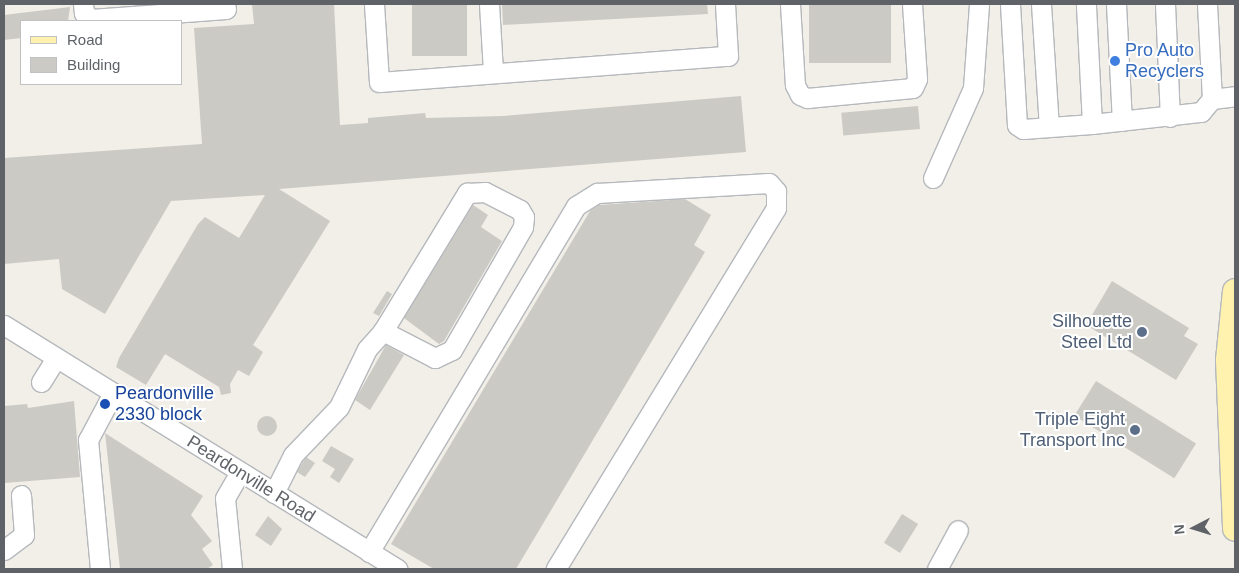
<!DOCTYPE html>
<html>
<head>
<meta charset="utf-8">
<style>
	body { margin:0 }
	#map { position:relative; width:1239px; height:573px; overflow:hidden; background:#f1efe8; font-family:Arial,sans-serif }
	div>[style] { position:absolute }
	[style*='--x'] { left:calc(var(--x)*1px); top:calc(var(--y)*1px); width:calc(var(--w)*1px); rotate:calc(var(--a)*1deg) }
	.building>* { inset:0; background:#cccac5; transform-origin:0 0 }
	.round { border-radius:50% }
	.roads { filter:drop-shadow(1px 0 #b5b8bc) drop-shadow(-1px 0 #b5b8bc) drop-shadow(0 1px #b5b8bc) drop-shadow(0 -1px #b5b8bc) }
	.minor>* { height:19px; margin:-9.5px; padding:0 9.5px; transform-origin:9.5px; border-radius:9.5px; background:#fff }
	.major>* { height:24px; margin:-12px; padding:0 12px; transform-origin:12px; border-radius:12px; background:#fff2af }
	.dots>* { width:14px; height:14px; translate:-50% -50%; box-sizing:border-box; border:2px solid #fff; border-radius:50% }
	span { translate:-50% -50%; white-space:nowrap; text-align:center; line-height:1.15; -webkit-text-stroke:4px #fff; paint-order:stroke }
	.shop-label { font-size:18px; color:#366cbe }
	.left { translate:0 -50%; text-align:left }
	.service-label { font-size:18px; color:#4e5e75 }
	.right { translate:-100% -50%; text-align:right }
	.transit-label { font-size:18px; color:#164399 }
	.street-label { font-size:18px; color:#5f6368 }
	.frame { position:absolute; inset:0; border:5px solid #5f6368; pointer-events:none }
	.legend { position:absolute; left:20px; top:20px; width:162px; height:65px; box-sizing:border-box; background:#fff; border:1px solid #bfc1c3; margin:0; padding:6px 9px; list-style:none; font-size:15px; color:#5f6368 }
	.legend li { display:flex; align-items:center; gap:10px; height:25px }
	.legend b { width:25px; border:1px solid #bfc1c3 }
	.north { position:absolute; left:1169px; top:503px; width:50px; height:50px; -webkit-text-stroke:4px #fff; paint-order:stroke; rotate:265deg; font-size:14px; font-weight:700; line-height:20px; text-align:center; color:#5f6368 }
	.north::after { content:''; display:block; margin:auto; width:18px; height:22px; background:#5f6368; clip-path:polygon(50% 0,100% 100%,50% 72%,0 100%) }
</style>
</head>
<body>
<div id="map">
	<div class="building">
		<i style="clip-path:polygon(252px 4px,334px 4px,340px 125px,368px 123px,368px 118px,425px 113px,426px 118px,503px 116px,741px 96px,746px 152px,279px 189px,330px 221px,253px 345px,263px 352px,249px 376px,238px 370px,230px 384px,231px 393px,221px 395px,219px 387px,165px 354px,146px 385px,116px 367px,119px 358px,198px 224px,205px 217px,239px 238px,265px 195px,171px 201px,105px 314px,62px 289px,59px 259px,4px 264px,4px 158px,202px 144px,194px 28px,254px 24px)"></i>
		<i style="left:412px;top:4px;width:55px;height:52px"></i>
		<i style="clip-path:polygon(502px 4px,707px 4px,708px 14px,503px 25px)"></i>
		<i style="left:809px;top:4px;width:82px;height:59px"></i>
		<i style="clip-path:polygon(70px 7px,68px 21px,21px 21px,21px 38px,4px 40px,4px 15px)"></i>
		<i style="left:918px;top:106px;width:23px;height:77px;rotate:85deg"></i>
		<i style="clip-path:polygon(685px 199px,711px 215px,694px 245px,705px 252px,516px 569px,434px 569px,391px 544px,590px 211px,599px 205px)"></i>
		<i style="clip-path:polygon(473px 205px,488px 215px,481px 227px,502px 241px,444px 341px,439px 344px,404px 318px)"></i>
		<i style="clip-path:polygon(1112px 281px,1189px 328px,1184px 336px,1198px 344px,1176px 380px,1086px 325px)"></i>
		<i style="clip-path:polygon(387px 291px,392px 294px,379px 316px,373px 313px)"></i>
		<i style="clip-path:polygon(386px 345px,404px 355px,370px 410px,355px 400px)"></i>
		<i style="left:1096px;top:381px;width:118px;height:41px;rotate:32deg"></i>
		<i style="clip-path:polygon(74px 401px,80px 477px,4px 483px,4px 406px,27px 404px,28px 408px)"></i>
		<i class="round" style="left:257px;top:416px;width:20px;height:20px"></i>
		<i style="clip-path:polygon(105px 433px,203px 496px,191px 515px,212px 541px,202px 549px,213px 565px,207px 569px,120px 569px)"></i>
		<i style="clip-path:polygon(331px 446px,354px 459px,339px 483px,330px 477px,335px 469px,322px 461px)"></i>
		<i style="clip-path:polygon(306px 457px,315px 463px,305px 477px,297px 472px)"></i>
		<i style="left:902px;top:514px;width:19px;height:34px;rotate:32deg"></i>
		<i style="clip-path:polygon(268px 516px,282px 529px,271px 546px,255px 535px)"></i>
	</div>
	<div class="roads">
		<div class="minor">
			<i style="--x:83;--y:4;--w:9;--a:84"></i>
			<i style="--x:84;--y:13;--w:9;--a:41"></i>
			<i style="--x:91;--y:19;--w:135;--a:-4.2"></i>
			<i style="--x:226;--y:9;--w:5;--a:-101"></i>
			<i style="--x:374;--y:4;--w:78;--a:86.3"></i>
			<i style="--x:379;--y:82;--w:350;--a:-4.3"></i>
			<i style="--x:728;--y:56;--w:52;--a:-93.3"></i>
			<i style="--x:489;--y:4;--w:68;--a:86.6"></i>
			<i style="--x:790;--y:4;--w:81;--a:86.5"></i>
			<i style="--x:795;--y:85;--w:11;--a:63"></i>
			<i style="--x:800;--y:95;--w:8;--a:23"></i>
			<i style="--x:807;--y:98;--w:106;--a:-5.4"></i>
			<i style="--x:913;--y:88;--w:10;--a:-66"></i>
			<i style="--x:917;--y:79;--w:75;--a:-93.8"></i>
			<i style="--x:1010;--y:4;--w:121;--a:86.7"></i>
			<i style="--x:1017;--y:125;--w:7;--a:34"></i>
			<i style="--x:1023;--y:129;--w:69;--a:-4.1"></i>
			<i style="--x:1092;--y:124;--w:120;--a:-92.9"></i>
			<i style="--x:1041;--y:4;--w:123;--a:86.3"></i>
			<i style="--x:1116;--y:4;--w:117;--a:87.1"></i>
			<i style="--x:1165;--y:4;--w:113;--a:87.5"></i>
			<i style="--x:1207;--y:4;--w:95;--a:87"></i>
			<i style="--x:1092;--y:124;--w:110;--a:-6.3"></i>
			<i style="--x:1201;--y:112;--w:17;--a:-50"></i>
			<i style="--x:1212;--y:99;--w:23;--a:-7"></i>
			<i style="--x:933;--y:178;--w:98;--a:-66"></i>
			<i style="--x:973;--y:88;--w:84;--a:-85.9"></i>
			<i style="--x:4;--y:325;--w:463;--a:31.8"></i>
			<i style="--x:41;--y:382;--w:28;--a:-58"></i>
			<i style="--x:274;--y:493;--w:42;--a:-63.4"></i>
			<i style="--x:293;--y:455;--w:66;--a:-46.2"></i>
			<i style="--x:339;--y:407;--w:64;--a:-64.2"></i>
			<i style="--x:367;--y:349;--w:24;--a:-48"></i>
			<i style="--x:383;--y:331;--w:162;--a:-58.7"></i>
			<i style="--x:467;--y:193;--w:18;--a:-3"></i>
			<i style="--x:485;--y:192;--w:39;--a:27"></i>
			<i style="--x:520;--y:210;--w:8;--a:60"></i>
			<i style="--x:524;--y:217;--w:10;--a:96"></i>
			<i style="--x:523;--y:227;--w:142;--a:120"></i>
			<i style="--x:452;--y:350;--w:19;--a:155"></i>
			<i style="--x:435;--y:358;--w:59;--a:-152.6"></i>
			<i style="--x:4;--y:550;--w:25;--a:-37"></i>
			<i style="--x:24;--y:535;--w:40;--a:-94.3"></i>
			<i style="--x:369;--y:552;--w:403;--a:-59.1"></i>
			<i style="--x:576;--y:206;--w:25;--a:-32"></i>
			<i style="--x:597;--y:193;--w:172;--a:-3.3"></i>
			<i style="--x:769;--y:183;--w:11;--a:49"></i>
			<i style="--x:776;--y:191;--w:17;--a:90"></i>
			<i style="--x:776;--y:208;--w:423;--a:121.4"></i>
			<i style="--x:100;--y:569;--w:130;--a:-95.3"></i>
			<i style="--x:88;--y:440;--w:53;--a:-62"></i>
			<i style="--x:232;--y:569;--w:71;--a:-95.6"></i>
			<i style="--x:225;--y:498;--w:30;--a:-60"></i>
			<i style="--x:937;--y:569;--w:44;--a:-61.7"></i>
		</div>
		<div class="major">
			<i style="--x:1235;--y:291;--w:69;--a:95.8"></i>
			<i style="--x:1228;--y:360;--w:169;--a:87.6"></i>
		</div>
	</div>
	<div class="dots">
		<i style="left:1115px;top:61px;background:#3f7fe0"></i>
		<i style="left:1142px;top:332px;background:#5c6f8a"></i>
		<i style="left:105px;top:404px;background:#1a4fb4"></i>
		<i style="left:1135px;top:430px;background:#5c6f8a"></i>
	</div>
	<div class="shop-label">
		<span class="left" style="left:1125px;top:61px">Pro Auto<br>Recyclers</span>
	</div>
	<div class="service-label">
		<span class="right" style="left:1132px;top:332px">Silhouette<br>Steel Ltd</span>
		<span class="right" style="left:1125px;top:430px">Triple Eight<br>Transport Inc</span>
	</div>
	<div class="transit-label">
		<span class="left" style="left:115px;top:404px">Peardonville<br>2330 block</span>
	</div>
	<div class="street-label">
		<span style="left:251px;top:479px;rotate:32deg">Peardonville Road</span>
	</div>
	<div class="frame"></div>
	<ul class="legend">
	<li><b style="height:6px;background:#fff2af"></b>Road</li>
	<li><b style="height:14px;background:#cccac5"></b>Building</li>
	</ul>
	<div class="north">N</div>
</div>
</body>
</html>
